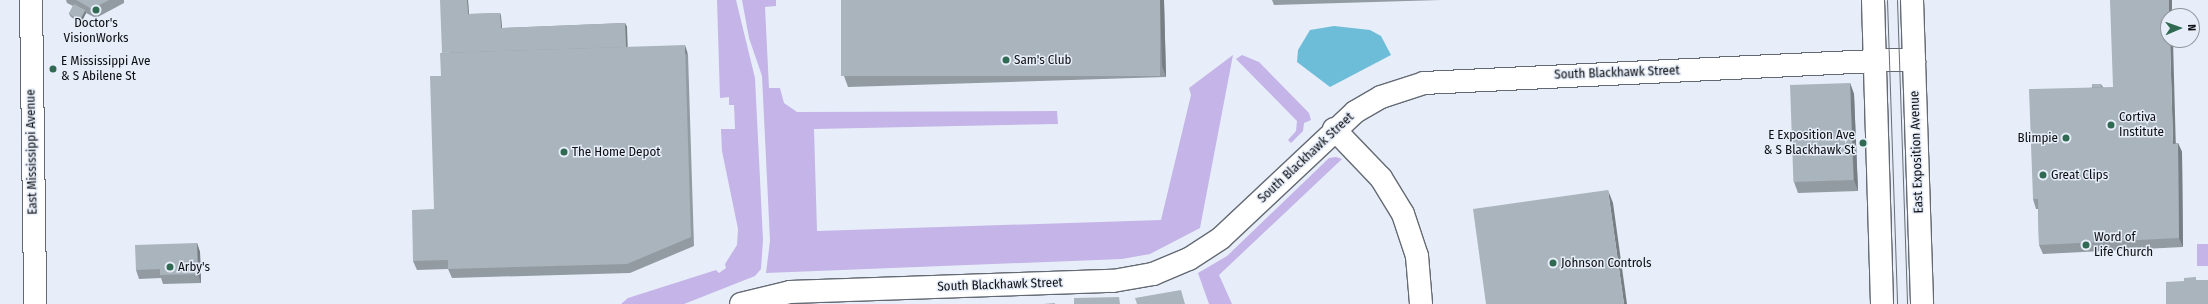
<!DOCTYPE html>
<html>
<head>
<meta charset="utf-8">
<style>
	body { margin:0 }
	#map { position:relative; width:2208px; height:304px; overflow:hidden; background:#e7eef9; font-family:"Fira Sans Condensed",sans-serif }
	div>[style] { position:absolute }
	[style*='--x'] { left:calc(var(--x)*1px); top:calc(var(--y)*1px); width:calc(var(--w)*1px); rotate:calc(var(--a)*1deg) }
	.green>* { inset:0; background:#c4b4e7; transform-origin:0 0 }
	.water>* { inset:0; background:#6ebdd8 }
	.roads { filter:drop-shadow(1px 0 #646a73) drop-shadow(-1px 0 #646a73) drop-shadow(0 1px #646a73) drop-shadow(0 -1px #646a73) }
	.minor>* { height:22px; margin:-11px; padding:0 11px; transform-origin:11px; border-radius:11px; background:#fff }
	.major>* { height:22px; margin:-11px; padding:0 11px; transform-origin:11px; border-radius:11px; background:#fff }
	.tram>* { height:1px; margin:-0.5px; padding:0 0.5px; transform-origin:0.5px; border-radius:0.5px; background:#696d74 }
	.wall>* { inset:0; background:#929ba2 }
	.shaded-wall>* { inset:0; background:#777e84; transform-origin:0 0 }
	.building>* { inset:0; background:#aab4bc; transform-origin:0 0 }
	.dots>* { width:11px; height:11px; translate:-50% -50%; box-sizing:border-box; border:2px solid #e7eef9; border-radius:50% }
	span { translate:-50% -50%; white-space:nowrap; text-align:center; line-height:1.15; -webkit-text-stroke:3px #e7eef9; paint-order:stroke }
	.poi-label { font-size:13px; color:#0d0f12 }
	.left { translate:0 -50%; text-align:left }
	.right { translate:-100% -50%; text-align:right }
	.street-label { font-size:13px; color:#0d0f12 }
	.north { position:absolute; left:2160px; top:8px; width:40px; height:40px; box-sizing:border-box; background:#e7eef9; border:1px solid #90959d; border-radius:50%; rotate:88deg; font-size:11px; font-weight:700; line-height:16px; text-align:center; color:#0d0f12 }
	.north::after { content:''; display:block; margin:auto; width:14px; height:18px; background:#306a53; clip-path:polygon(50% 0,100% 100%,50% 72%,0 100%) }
</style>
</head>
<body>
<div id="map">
	<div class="green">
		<i style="clip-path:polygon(717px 0,736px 0,755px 78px,763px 240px,761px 269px,755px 276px,684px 304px,621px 304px,628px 298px,716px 270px,719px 273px,726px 268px,725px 264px,737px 245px,738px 229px,722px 151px,721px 129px,735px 129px,734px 105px,729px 105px,729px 97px,720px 98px)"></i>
		<i style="clip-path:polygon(742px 0,776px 0,776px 6px,765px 7px,769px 88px,780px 88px,784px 103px,797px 112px,1057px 111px,1058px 124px,814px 129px,817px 231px,1161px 220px,1191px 95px,1189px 88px,1233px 55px,1200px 228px,1150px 254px,1122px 259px,766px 273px,770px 241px,762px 76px,749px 38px)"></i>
		<i style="clip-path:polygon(1242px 55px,1259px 62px,1309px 113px,1311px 120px,1304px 123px,1303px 131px,1291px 143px,1288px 140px,1296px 131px,1297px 121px,1236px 59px)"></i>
		<i style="clip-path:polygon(1336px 157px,1342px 159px,1219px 275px,1232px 304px,1209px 304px,1198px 273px,1227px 256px,1329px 158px)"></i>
		<i style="left:2208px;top:244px;width:22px;height:11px;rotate:90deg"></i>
	</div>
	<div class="water">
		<i style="clip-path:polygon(1334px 26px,1370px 30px,1381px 36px,1391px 55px,1330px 87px,1297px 62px,1298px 50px,1310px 30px)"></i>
	</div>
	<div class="roads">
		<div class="minor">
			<i style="--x:1873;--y:0;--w:304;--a:88.3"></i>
			<i style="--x:1912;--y:0;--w:304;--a:88.1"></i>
			<i style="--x:1334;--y:129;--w:68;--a:46.2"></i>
			<i style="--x:1381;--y:178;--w:42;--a:58.6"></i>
			<i style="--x:1403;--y:214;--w:44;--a:71.6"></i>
			<i style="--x:1417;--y:256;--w:48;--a:85.2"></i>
			<i style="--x:741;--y:304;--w:50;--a:-13.8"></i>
			<i style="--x:790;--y:292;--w:323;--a:-2"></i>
			<i style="--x:1113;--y:281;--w:41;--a:-9.9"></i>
			<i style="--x:1153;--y:274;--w:39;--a:-23"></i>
			<i style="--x:1189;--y:259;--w:38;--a:-33"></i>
			<i style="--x:1221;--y:238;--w:184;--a:-43.2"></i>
			<i style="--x:1355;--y:112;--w:30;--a:-30"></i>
			<i style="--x:1381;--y:97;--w:45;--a:-18"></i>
			<i style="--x:1424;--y:83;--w:491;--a:-2.8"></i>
		</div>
		<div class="major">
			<i style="--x:31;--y:0;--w:304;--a:89.2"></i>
		</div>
	</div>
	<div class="tram">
		<i style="--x:1887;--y:0;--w:304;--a:88.1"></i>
		<i style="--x:1897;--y:0;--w:304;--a:88.1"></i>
	</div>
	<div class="wall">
		<i style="clip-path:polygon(66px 0,124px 0,124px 3px,96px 18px,86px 13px,81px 23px,71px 17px,69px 14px,73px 6px,67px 3px)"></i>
		<i style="clip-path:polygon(468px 0,469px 14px,500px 13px,501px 16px,502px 28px,625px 23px,627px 27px,627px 47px,688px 54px,694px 246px,630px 273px,452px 278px,448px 269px,417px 270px,413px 261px,434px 209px,441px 76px)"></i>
		<i style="clip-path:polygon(1164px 0,1166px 77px,848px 87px,844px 76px)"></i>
		<i style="clip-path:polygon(1272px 0,1441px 0,1274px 5px)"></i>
		<i style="clip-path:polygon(1850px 83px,1854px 94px,1858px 191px,1798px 193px,1794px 182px)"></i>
		<i style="clip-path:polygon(2101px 84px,2103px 87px,2176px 143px,2178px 143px,2182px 152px,2183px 247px,2043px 254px,2039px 245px,2038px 209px,2036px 209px,2033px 199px,2092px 87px)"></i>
		<i style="clip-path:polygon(197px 243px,200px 252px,201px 283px,163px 284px,161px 278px,139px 279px,136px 270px)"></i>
	</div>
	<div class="shaded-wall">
		<i style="clip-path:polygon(467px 0,468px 0,469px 18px,468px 14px)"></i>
		<i style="clip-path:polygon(1160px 0,1164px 0,1166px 77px,1162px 66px)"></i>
		<i style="left:2169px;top:0;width:3px;height:16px"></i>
		<i style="clip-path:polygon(85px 10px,86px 13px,81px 23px,80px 19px)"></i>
		<i style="clip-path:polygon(500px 13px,501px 16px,502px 31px,501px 28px)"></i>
		<i style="clip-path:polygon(625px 23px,627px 27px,628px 56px,626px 52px)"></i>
		<i style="clip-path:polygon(2170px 40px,2173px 40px,2176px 153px,2173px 144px)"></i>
		<i style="left:685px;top:45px;width:9px;height:192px;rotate:72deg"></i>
		<i style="clip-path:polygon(1850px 83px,1854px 94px,1858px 191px,1854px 180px)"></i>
		<i style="clip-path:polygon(2178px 143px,2182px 152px,2183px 247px,2179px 238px)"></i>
		<i style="clip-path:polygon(1608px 190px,1613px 203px,1627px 304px,1624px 304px)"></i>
		<i style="clip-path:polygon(197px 243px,200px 252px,201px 283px,198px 274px)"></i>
	</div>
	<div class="building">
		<i style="clip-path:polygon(76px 0,109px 0,92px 9px)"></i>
		<i style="clip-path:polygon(440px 0,467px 0,468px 14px,500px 13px,501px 28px,625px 23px,626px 47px,442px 53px)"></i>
		<i style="left:841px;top:0;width:319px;height:76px"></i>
		<i style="clip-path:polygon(2110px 0,2169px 0,2169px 16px,2168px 16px,2168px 40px,2170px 40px,2173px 144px,2178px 143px,2179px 238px,2039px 245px,2038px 199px,2033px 199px,2029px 89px,2113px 87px)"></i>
		<i style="left:74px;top:4px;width:13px;height:11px;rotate:29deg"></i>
		<i style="clip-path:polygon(685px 45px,691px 237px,627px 264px,448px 269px,448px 260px,413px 261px,412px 210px,434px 209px,430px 76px,441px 76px,440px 53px)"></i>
		<i style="left:1850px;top:83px;width:97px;height:60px;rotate:88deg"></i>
		<i style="left:2092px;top:84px;width:9px;height:3px"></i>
		<i style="clip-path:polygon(1608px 190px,1624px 304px,1486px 304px,1473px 209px)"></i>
		<i style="clip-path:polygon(197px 243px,198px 274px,160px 275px,160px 269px,136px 270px,135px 245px)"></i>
		<i style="clip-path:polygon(2196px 277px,2196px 280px,2208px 280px,2208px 304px,2166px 304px,2166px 282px,2184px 281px,2184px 278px)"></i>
		<i style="clip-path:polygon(1181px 290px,1185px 304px,1137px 304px,1135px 298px)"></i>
		<i style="clip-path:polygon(1119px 297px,1120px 304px,1074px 304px,1074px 298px)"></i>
		<i style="clip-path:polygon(1055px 303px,1055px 304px,1043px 304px)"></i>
	</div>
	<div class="dots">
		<i style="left:96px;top:10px;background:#306a53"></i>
		<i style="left:1006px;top:60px;background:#306a53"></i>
		<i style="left:53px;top:69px;background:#306a53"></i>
		<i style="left:2111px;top:125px;background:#306a53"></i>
		<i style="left:2066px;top:138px;background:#306a53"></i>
		<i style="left:1863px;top:143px;background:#306a53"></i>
		<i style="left:564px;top:152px;background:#306a53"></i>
		<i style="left:2043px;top:175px;background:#306a53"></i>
		<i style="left:2086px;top:245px;background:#306a53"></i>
		<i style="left:1553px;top:263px;background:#306a53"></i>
		<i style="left:170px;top:267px;background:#306a53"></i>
	</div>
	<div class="poi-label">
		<span style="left:96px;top:31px">Doctor's<br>VisionWorks</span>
		<span class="left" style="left:1014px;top:60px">Sam's Club</span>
		<span class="left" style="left:61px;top:69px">E Mississippi Ave<br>&amp; S Abilene St</span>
		<span class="left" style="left:2119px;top:125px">Cortiva<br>Institute</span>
		<span class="right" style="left:1855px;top:143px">E Exposition Ave<br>&amp; S Blackhawk St</span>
		<span class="right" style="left:2058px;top:138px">Blimpie</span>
		<span class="left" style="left:572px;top:152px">The Home Depot</span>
		<span class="left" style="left:2051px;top:175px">Great Clips</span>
		<span class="left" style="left:2094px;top:245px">Word of<br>Life Church</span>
		<span class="left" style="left:1561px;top:263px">Johnson Controls</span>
		<span class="left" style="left:178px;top:267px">Arby's</span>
	</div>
	<div class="street-label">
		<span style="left:1617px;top:73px;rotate:-2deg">South Blackhawk Street</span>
		<span style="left:32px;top:152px;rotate:-91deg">East Mississippi Avenue</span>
		<span style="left:1917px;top:152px;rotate:-92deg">East Exposition Avenue</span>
		<span style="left:1306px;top:158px;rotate:-43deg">South Blackhawk Street</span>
		<span style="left:1000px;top:285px;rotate:-2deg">South Blackhawk Street</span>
	</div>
	<div class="north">N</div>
</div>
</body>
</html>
